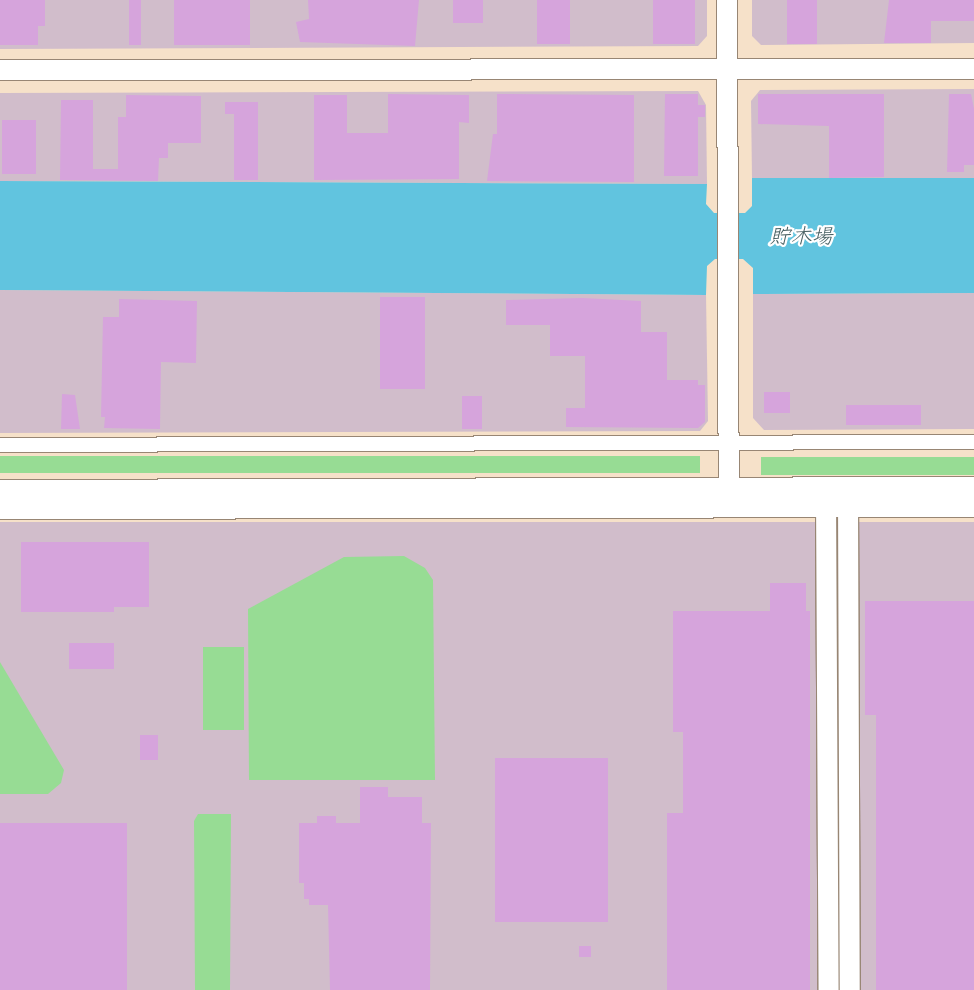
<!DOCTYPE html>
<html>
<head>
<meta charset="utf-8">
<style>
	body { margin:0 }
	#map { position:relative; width:974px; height:990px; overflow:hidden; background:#f6e1c9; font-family:Caveat,"Klee One",sans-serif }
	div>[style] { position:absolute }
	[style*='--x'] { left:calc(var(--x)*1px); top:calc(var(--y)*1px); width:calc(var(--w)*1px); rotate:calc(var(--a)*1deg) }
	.industrial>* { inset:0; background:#d1bdcb; transform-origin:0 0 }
	.green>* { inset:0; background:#97dc94; transform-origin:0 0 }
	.water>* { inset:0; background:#61c4df }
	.building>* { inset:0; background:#d6a4dc; transform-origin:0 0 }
	.roads { filter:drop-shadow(1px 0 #988674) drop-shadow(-1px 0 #988674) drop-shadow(0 1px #988674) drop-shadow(0 -1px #988674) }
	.street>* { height:14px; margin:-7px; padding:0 7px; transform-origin:7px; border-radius:7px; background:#fff }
	.secondary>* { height:20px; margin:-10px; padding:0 10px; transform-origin:10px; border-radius:10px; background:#fff }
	span { translate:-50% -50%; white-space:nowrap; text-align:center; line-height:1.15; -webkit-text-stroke:4.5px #fff; paint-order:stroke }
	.water-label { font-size:21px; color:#486062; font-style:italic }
</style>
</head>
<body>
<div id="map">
	<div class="industrial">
		<i style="clip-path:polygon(0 0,707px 0,707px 36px,698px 46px,0 49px)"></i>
		<i style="clip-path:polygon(752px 0,974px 0,974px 43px,761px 45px,752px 36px)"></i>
		<i style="clip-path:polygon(974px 89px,974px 178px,752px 178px,751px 101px,760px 90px)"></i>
		<i style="clip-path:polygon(698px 91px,706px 105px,707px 184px,0 181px,0 93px)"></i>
		<i style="clip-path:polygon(0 290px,706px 295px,708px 421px,700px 431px,0 433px)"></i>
		<i style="clip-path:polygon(974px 293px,974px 429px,764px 430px,753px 418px,753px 294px)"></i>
		<i style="left:974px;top:522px;width:468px;height:974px;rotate:90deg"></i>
	</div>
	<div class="green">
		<i style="left:700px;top:456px;width:17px;height:700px;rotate:90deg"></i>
		<i style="left:761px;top:457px;width:213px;height:18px"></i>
		<i style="clip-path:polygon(404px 556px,425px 568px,433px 580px,435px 780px,249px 780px,248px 609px,344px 557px)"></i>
		<i style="left:203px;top:647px;width:41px;height:83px"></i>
		<i style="clip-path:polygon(0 662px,64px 770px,61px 783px,48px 794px,0 794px)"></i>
		<i style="clip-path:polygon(198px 814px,231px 814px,230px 990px,195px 990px,194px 821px)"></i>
	</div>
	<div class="water">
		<i style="clip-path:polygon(752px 178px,974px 178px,974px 293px,753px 294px,753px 268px,743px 259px,715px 259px,707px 266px,706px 295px,0 290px,0 181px,707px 184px,706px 204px,714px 213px,745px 213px,752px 206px)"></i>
	</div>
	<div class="building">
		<i style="clip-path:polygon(0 0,45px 0,45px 26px,38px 26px,38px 45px,0 45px)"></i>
		<i style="left:129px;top:0;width:12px;height:45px"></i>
		<i style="left:174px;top:0;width:76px;height:45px"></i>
		<i style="clip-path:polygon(308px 0,419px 0,415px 46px,300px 42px,296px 22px,309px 19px)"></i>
		<i style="left:453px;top:0;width:30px;height:23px"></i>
		<i style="left:537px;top:0;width:33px;height:44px"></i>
		<i style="left:653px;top:0;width:42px;height:44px"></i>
		<i style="left:787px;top:0;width:30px;height:44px"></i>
		<i style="clip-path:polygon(889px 0,974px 0,974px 21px,931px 21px,931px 43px,884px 43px)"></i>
		<i style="clip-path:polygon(388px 94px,469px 95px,469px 123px,459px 122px,459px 179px,314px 180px,314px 95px,347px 95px,347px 133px,388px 133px)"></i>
		<i style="clip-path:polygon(497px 94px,634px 95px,634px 182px,487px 181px,493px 134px,497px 134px)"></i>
		<i style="clip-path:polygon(665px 94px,698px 94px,698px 105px,705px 105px,705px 117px,698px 117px,698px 176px,664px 176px)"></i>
		<i style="clip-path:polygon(758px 94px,884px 94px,884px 177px,829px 178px,829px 126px,758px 124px)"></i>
		<i style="clip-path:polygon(949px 94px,971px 94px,974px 109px,974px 165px,964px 165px,964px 172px,947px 172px)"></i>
		<i style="clip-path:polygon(126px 95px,201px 96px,201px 143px,168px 143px,168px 158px,159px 158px,158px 181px,60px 180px,61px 100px,93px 100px,93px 169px,118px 169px,118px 117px,126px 117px)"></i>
		<i style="clip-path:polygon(225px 102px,258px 102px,258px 180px,234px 180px,234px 114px,225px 114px)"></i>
		<i style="left:2px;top:120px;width:34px;height:54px"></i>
		<i style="left:380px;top:297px;width:45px;height:92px"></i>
		<i style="clip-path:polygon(582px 298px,641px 301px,641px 332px,667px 332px,667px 380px,698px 380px,698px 385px,705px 385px,705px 422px,698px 428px,566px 427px,566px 408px,585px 408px,585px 356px,550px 356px,550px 325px,506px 325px,506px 300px)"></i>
		<i style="clip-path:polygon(119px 299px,197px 301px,196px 363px,161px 362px,160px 429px,104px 428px,105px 417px,101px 417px,103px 317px,119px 317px)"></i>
		<i style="left:764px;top:392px;width:26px;height:21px"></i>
		<i style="clip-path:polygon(62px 394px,75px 395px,80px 429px,61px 429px)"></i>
		<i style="left:462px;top:396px;width:20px;height:33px"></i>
		<i style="left:846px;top:405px;width:75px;height:20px"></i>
		<i style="clip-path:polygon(21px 542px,149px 542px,149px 607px,114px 607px,114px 612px,21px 612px)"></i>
		<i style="clip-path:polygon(770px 583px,806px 583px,806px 611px,810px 611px,810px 990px,667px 990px,667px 813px,683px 813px,683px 732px,673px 732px,673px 611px,770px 611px)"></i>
		<i style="clip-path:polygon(865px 601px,974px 601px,974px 990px,876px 990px,876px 715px,865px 715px)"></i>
		<i style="left:69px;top:643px;width:45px;height:26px"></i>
		<i style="left:140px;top:735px;width:18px;height:25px"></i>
		<i style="left:495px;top:758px;width:113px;height:164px"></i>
		<i style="clip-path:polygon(360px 787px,388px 787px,388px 797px,422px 797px,422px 823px,431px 823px,430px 990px,330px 990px,328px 905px,309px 905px,309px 899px,304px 899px,304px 883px,299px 883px,299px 823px,317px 823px,317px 816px,336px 816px,336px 823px,360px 823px)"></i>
		<i style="left:0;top:823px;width:127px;height:167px"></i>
		<i style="left:579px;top:946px;width:12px;height:11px"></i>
	</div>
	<div class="roads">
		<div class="street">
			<i style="--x:0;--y:445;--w:974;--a:-0.18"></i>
		</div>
		<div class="secondary">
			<i style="--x:727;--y:0;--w:488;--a:89.8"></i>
			<i style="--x:0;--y:70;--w:974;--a:-0.06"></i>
			<i style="--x:0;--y:490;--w:974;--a:-0.18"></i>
			<i style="--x:826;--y:495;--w:495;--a:89.7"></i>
			<i style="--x:848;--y:495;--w:495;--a:89.8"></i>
			<i style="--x:0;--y:509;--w:974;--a:-0.12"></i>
		</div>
	</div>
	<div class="water-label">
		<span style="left:801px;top:236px">貯木場</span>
	</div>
</div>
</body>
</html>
